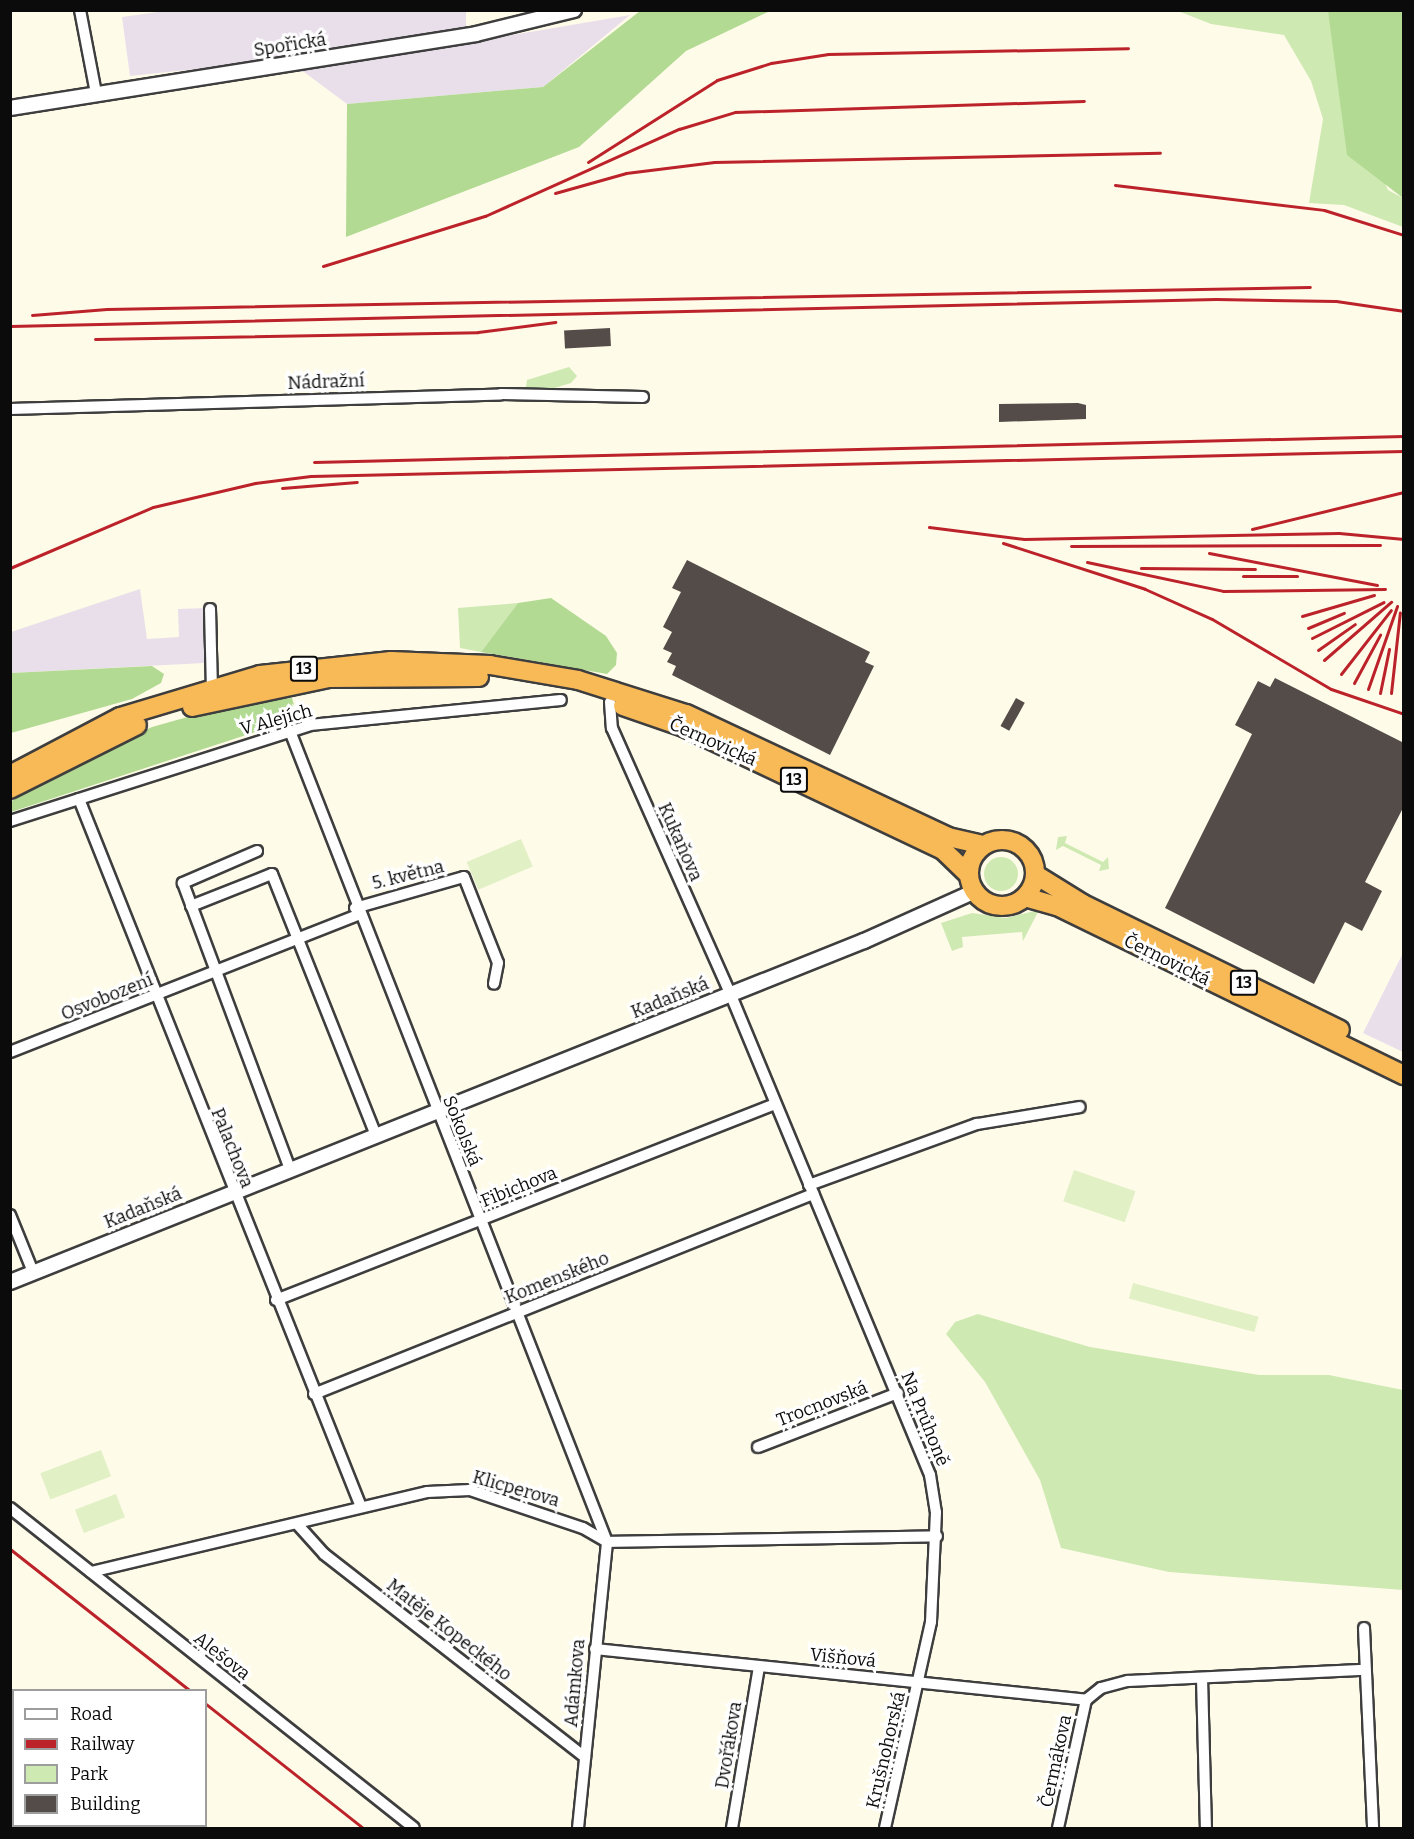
<!DOCTYPE html>
<html>
<head>
<meta charset="utf-8">
<style>
	body { margin:0 }
	#map { position:relative; width:1414px; height:1839px; overflow:hidden; background:#fffbe9; font-family:Bitter,serif }
	div>[style] { position:absolute }
	[style*='--x'] { left:calc(var(--x)*1px); top:calc(var(--y)*1px); width:calc(var(--w)*1px); rotate:calc(var(--a)*1deg) }
	.industrial>* { inset:0; background:#e9dfeb }
	.green>* { inset:0; background:#cfe9b3 }
	.round { border-radius:50% }
	.forest>* { inset:0; background:#b2da93 }
	.pitch>* { inset:0; background:#e1f0c5; transform-origin:0 0 }
	.building>* { inset:0; background:#544c48; transform-origin:0 0 }
	.roads { filter:drop-shadow(2px 0 #3e3e3e) drop-shadow(-2px 0 #3e3e3e) drop-shadow(0 2px #3e3e3e) drop-shadow(0 -2px #3e3e3e) }
	.minor>* { height:10px; margin:-5px; padding:0 5px; transform-origin:5px; border-radius:5px; background:#fff }
	.tertiary>* { height:14px; margin:-7px; padding:0 7px; transform-origin:7px; border-radius:7px; background:#fff }
	.trunk>* { height:18px; margin:-9px; padding:0 9px; transform-origin:9px; border-radius:9px; background:#f8b957 }
	.trunk>.ring { margin:-9px; padding:0; box-sizing:content-box; background:none; border:18px solid #f8b957; border-radius:50% }
	.rail>* { height:3px; margin:-1.5px; padding:0 1.5px; transform-origin:1.5px; border-radius:1.5px; background:#bc2229 }
	span { translate:-50% -50%; white-space:nowrap; text-align:center; line-height:1.15; -webkit-text-stroke:6px #fff; paint-order:stroke }
	.shield-label span { padding:2px 4px; background:#fff; border:2px solid; border-radius:4px; -webkit-text-stroke-width:0 }
	.shield-label { font-size:16px; color:#0b0b0b; font-weight:700 }
	.street-label { font-size:18px; color:#0b0b0b }
	.frame { position:absolute; inset:0; border:12px solid #0b0b0b; pointer-events:none }
	.legend { position:absolute; left:12px; top:1689px; width:195px; height:138px; box-sizing:border-box; background:#fff; border:2px solid #9d9d9d; margin:0; padding:8px 10px; list-style:none; font-size:18px; color:#0b0b0b }
	.legend li { display:flex; align-items:center; gap:12px; height:30px }
	.legend b { width:30px; border:2px solid #9d9d9d }
</style>
</head>
<body>
<div id="map">
	<div class="industrial">
		<i style="clip-path:polygon(172px 10px,466px 11px,466px 43px,630px 15px,543px 87px,347px 104px,304px 72px,253px 63px,130px 76px,122px 17px)"></i>
		<i style="clip-path:polygon(140px 589px,147px 639px,179px 637px,178px 609px,206px 608px,204px 663px,11px 673px,11px 632px)"></i>
		<i style="clip-path:polygon(1403px 953px,1403px 1052px,1363px 1033px)"></i>
	</div>
	<div class="green">
		<i style="clip-path:polygon(1178px 11px,1328px 11px,1341px 81px,1388px 190px,1403px 198px,1403px 227px,1344px 205px,1309px 203px,1323px 119px,1311px 81px,1284px 35px,1211px 24px)"></i>
		<i style="clip-path:polygon(569px 367px,577px 376px,571px 383px,541px 392px,526px 387px,527px 380px)"></i>
		<i style="clip-path:polygon(518px 603px,481px 652px,460px 648px,458px 608px)"></i>
		<i style="clip-path:polygon(1067px 836px,1065px 843px,1103px 862px,1108px 857px,1109px 869px,1099px 871px,1101px 865px,1063px 846px,1056px 850px,1058px 837px)"></i>
		<i class="round" style="left:984px;top:857px;width:34px;height:34px"></i>
		<i style="clip-path:polygon(1039px 910px,1023px 941px,1022px 932px,962px 937px,963px 947px,952px 951px,941px 923px,972px 913px,1006px 918px)"></i>
		<i style="clip-path:polygon(978px 1314px,1090px 1347px,1259px 1375px,1329px 1375px,1403px 1390px,1403px 1590px,1169px 1572px,1061px 1548px,1040px 1480px,985px 1382px,946px 1334px,955px 1322px)"></i>
		<i style="clip-path:polygon(11px 1743px,14px 1826px,54px 1828px,14px 1828px,11px 1822px)"></i>
	</div>
	<div class="forest">
		<i style="clip-path:polygon(640px 11px,770px 11px,686px 51px,579px 147px,346px 237px,347px 104px,543px 87px)"></i>
		<i style="clip-path:polygon(1328px 11px,1403px 11px,1403px 198px,1347px 155px)"></i>
		<i style="clip-path:polygon(551px 598px,606px 636px,617px 653px,616px 665px,607px 674px,481px 652px,518px 603px)"></i>
		<i style="clip-path:polygon(152px 666px,164px 674px,161px 683px,132px 699px,11px 733px,11px 673px)"></i>
		<i style="clip-path:polygon(292px 698px,298px 718px,11px 812px,11px 802px,34px 785px,152px 727px,234px 704px)"></i>
	</div>
	<div class="pitch">
		<i style="left:521px;top:839px;width:30px;height:59px;rotate:67deg"></i>
		<i style="left:1074px;top:1170px;width:65px;height:33px;rotate:19deg"></i>
		<i style="left:1133px;top:1283px;width:130px;height:16px;rotate:15deg"></i>
		<i style="left:101px;top:1450px;width:28px;height:65px;rotate:69deg"></i>
		<i style="left:116px;top:1494px;width:25px;height:44px;rotate:69deg"></i>
	</div>
	<div class="building">
		<i style="left:610px;top:328px;width:18px;height:46px;rotate:87deg"></i>
		<i style="clip-path:polygon(999px 404px,1078px 403px,1086px 405px,1086px 419px,999px 422px)"></i>
		<i style="clip-path:polygon(687px 560px,870px 652px,865px 662px,874px 666px,830px 755px,672px 675px,676px 666px,667px 662px,672px 653px,663px 649px,672px 632px,663px 627px,681px 592px,672px 588px)"></i>
		<i style="clip-path:polygon(1275px 678px,1404px 743px,1404px 806px,1365px 882px,1382px 891px,1362px 931px,1345px 922px,1314px 984px,1165px 908px,1252px 734px,1235px 725px,1258px 681px,1270px 687px)"></i>
		<i style="left:1016px;top:698px;width:10px;height:32px;rotate:29deg"></i>
	</div>
	<div class="roads">
		<div class="minor">
			<i style="--x:80;--y:10;--w:85;--a:79.1"></i>
			<i style="--x:10;--y:409;--w:491;--a:-1.7"></i>
			<i style="--x:501;--y:394;--w:142;--a:1.2"></i>
			<i style="--x:210;--y:609;--w:84;--a:88.6"></i>
			<i style="--x:610;--y:702;--w:26;--a:86"></i>
			<i style="--x:612;--y:728;--w:290;--a:66"></i>
			<i style="--x:730;--y:993;--w:522;--a:67.46"></i>
			<i style="--x:930;--y:1475;--w:37;--a:81"></i>
			<i style="--x:936;--y:1512;--w:110;--a:92.6"></i>
			<i style="--x:931;--y:1622;--w:211;--a:102.6"></i>
			<i style="--x:290;--y:731;--w:871;--a:68.65"></i>
			<i style="--x:79;--y:799;--w:762;--a:68.28"></i>
			<i style="--x:10;--y:821;--w:315;--a:-17.7"></i>
			<i style="--x:310;--y:725;--w:252;--a:-5.7"></i>
			<i style="--x:257;--y:851;--w:81;--a:156.6"></i>
			<i style="--x:183;--y:883;--w:303;--a:69.5"></i>
			<i style="--x:191;--y:906;--w:87;--a:-21.6"></i>
			<i style="--x:272;--y:874;--w:281;--a:68.3"></i>
			<i style="--x:355;--y:908;--w:113;--a:-15.9"></i>
			<i style="--x:464;--y:877;--w:92;--a:68.4"></i>
			<i style="--x:498;--y:963;--w:21;--a:101"></i>
			<i style="--x:10;--y:1052;--w:374;--a:-21.5"></i>
			<i style="--x:809;--y:1185;--w:179;--a:-20"></i>
			<i style="--x:977;--y:1124;--w:104;--a:-9.4"></i>
			<i style="--x:10;--y:1215;--w:61;--a:68"></i>
			<i style="--x:276;--y:1300;--w:536;--a:-21.44"></i>
			<i style="--x:314;--y:1394;--w:538;--a:-21.84"></i>
			<i style="--x:758;--y:1447;--w:150;--a:-21.1"></i>
			<i style="--x:10;--y:1508;--w:515;--a:38.38"></i>
			<i style="--x:298;--y:1525;--w:39;--a:48"></i>
			<i style="--x:324;--y:1554;--w:331;--a:37.9"></i>
			<i style="--x:91;--y:1572;--w:345;--a:-13.4"></i>
			<i style="--x:427;--y:1492;--w:43;--a:-2.7"></i>
			<i style="--x:470;--y:1490;--w:119;--a:18.6"></i>
			<i style="--x:583;--y:1528;--w:28;--a:30"></i>
			<i style="--x:607;--y:1542;--w:330;--a:-1"></i>
			<i style="--x:1364;--y:1628;--w:200;--a:87.4"></i>
			<i style="--x:595;--y:1649;--w:494;--a:5.9"></i>
			<i style="--x:1202;--y:1678;--w:150;--a:88.5"></i>
			<i style="--x:1086;--y:1700;--w:19;--a:-39"></i>
			<i style="--x:1101;--y:1688;--w:28;--a:-15"></i>
			<i style="--x:1128;--y:1681;--w:237;--a:-2.7"></i>
			<i style="--x:578;--y:1828;--w:287;--a:-84.2"></i>
			<i style="--x:732;--y:1828;--w:164;--a:-80.5"></i>
			<i style="--x:1058;--y:1828;--w:131;--a:-77.7"></i>
		</div>
		<div class="tertiary">
			<i style="--x:10;--y:108;--w:472;--a:-9"></i>
			<i style="--x:476;--y:34;--w:101;--a:-13.8"></i>
			<i style="--x:10;--y:1282;--w:920;--a:-21.77"></i>
			<i style="--x:864;--y:941;--w:122;--a:-24.2"></i>
		</div>
		<div class="trunk">
			<i style="--x:623;--y:706;--w:65;--a:19"></i>
			<i style="--x:684;--y:727;--w:287;--a:25.4"></i>
			<i style="--x:943;--y:850;--w:36;--a:44"></i>
			<i style="--x:192;--y:707;--w:140;--a:-12"></i>
			<i style="--x:329;--y:678;--w:150;--a:-0.4"></i>
			<i style="--x:10;--y:775;--w:124;--a:-27.8"></i>
			<i style="--x:120;--y:717;--w:146;--a:-16.7"></i>
			<i style="--x:260;--y:675;--w:132;--a:-6.1"></i>
			<i style="--x:391;--y:661;--w:99;--a:2.3"></i>
			<i style="--x:490;--y:665;--w:89;--a:9.7"></i>
			<i style="--x:578;--y:680;--w:113;--a:17.5"></i>
			<i style="--x:686;--y:714;--w:289;--a:25.1"></i>
			<i style="--x:948;--y:837;--w:36;--a:13"></i>
			<i style="--x:10;--y:789;--w:142;--a:-26.7"></i>
			<i class="ring" style="left:969px;top:840px;width:48px;height:48px"></i>
			<i style="--x:1036;--y:875;--w:55;--a:31.7"></i>
			<i style="--x:1083;--y:904;--w:286;--a:26.1"></i>
			<i style="--x:1025;--y:897;--w:33;--a:16"></i>
			<i style="--x:1057;--y:906;--w:386;--a:26"></i>
		</div>
	</div>
	<div class="rail">
		<i style="--x:588;--y:162;--w:153;--a:-32.4"></i>
		<i style="--x:717;--y:80;--w:57;--a:-17.5"></i>
		<i style="--x:771;--y:63;--w:58;--a:-9"></i>
		<i style="--x:828;--y:54;--w:300;--a:-1.1"></i>
		<i style="--x:1115;--y:185;--w:210;--a:6.8"></i>
		<i style="--x:1324;--y:210;--w:84;--a:17.4"></i>
		<i style="--x:555;--y:193;--w:74;--a:-15.7"></i>
		<i style="--x:626;--y:173;--w:89;--a:-7.1"></i>
		<i style="--x:714;--y:162;--w:446;--a:-1.2"></i>
		<i style="--x:323;--y:266;--w:170;--a:-17.2"></i>
		<i style="--x:485;--y:216;--w:213;--a:-24.2"></i>
		<i style="--x:679;--y:129;--w:59;--a:-16.9"></i>
		<i style="--x:735;--y:112;--w:349;--a:-1.8"></i>
		<i style="--x:32;--y:315;--w:75;--a:-4.6"></i>
		<i style="--x:107;--y:309;--w:1203;--a:-1.05"></i>
		<i style="--x:10;--y:326;--w:1206;--a:-1.28"></i>
		<i style="--x:1216;--y:299;--w:120;--a:1"></i>
		<i style="--x:1336;--y:301;--w:69;--a:8.4"></i>
		<i style="--x:95;--y:339;--w:383;--a:-1"></i>
		<i style="--x:478;--y:332;--w:78;--a:-7.4"></i>
		<i style="--x:314;--y:462;--w:1090;--a:-1.37"></i>
		<i style="--x:282;--y:488;--w:75;--a:-4.6"></i>
		<i style="--x:929;--y:527;--w:96;--a:7.2"></i>
		<i style="--x:1024;--y:539;--w:315;--a:-1.1"></i>
		<i style="--x:1339;--y:533;--w:65;--a:5.3"></i>
		<i style="--x:1252;--y:529;--w:156;--a:-13.7"></i>
		<i style="--x:1003;--y:543;--w:149;--a:17.9"></i>
		<i style="--x:1145;--y:589;--w:73;--a:24.1"></i>
		<i style="--x:1212;--y:619;--w:138;--a:30.5"></i>
		<i style="--x:1331;--y:689;--w:77;--a:18.9"></i>
		<i style="--x:1071;--y:546;--w:309;--a:-0.2"></i>
		<i style="--x:1209;--y:553;--w:171;--a:10.8"></i>
		<i style="--x:1087;--y:562;--w:139;--a:12"></i>
		<i style="--x:1223;--y:591;--w:162;--a:-0.7"></i>
		<i style="--x:10;--y:568;--w:155;--a:-23.1"></i>
		<i style="--x:153;--y:507;--w:105;--a:-13.2"></i>
		<i style="--x:255;--y:483;--w:56;--a:-7.1"></i>
		<i style="--x:311;--y:476;--w:1093;--a:-1.31"></i>
		<i style="--x:1141;--y:568;--w:114;--a:0.5"></i>
		<i style="--x:1243;--y:576;--w:54;--a:0"></i>
		<i style="--x:1302;--y:616;--w:75;--a:-16.3"></i>
		<i style="--x:1308;--y:628;--w:39;--a:-23"></i>
		<i style="--x:1312;--y:638;--w:80;--a:-26.6"></i>
		<i style="--x:1318;--y:650;--w:45;--a:-35.1"></i>
		<i style="--x:1324;--y:660;--w:89;--a:-40.9"></i>
		<i style="--x:1341;--y:674;--w:81;--a:-52"></i>
		<i style="--x:1354;--y:683;--w:55;--a:-61.6"></i>
		<i style="--x:1368;--y:689;--w:88;--a:-70.7"></i>
		<i style="--x:1380;--y:693;--w:45;--a:-78.4"></i>
		<i style="--x:1391;--y:693;--w:81;--a:-83.7"></i>
		<i style="--x:1403;--y:694;--w:6;--a:-81"></i>
		<i style="--x:10;--y:1549;--w:228;--a:38.2"></i>
		<i style="--x:206;--y:1704;--w:200;--a:38.3"></i>
	</div>
	<div class="shield-label">
		<span style="left:304px;top:669px">13</span>
		<span style="left:794px;top:780px">13</span>
		<span style="left:1244px;top:983px">13</span>
	</div>
	<div class="street-label">
		<span style="left:290px;top:45px;rotate:-9deg">Spořická</span>
		<span style="left:326px;top:382px;rotate:-2deg">Nádražní</span>
		<span style="left:276px;top:720px;rotate:-15deg">V Alejích</span>
		<span style="left:713px;top:742px;rotate:24deg">Černovická</span>
		<span style="left:680px;top:842px;rotate:66deg">Kukaňova</span>
		<span style="left:408px;top:875px;rotate:-14deg">5. května</span>
		<span style="left:1167px;top:960px;rotate:26deg">Černovická</span>
		<span style="left:107px;top:997px;rotate:-22deg">Osvobození</span>
		<span style="left:670px;top:998px;rotate:-22deg">Kadaňská</span>
		<span style="left:462px;top:1131px;rotate:68deg">Sokolská</span>
		<span style="left:232px;top:1148px;rotate:68deg">Palachova</span>
		<span style="left:519px;top:1187px;rotate:-22deg">Fibichova</span>
		<span style="left:143px;top:1208px;rotate:-22deg">Kadaňská</span>
		<span style="left:557px;top:1278px;rotate:-22deg">Komenského</span>
		<span style="left:822px;top:1404px;rotate:-21deg">Trocnovská</span>
		<span style="left:925px;top:1419px;rotate:68deg">Na Průhoně</span>
		<span style="left:516px;top:1489px;rotate:16deg">Klicperova</span>
		<span style="left:449px;top:1630px;rotate:38deg">Matěje Kopeckého</span>
		<span style="left:222px;top:1656px;rotate:38deg">Alešova</span>
		<span style="left:843px;top:1658px;rotate:6deg">Višňová</span>
		<span style="left:575px;top:1683px;rotate:-85deg">Adámkova</span>
		<span style="left:729px;top:1745px;rotate:-81deg">Dvořákova</span>
		<span style="left:886px;top:1750px;rotate:-77deg">Krušnohorská</span>
		<span style="left:1056px;top:1761px;rotate:-78deg">Čermákova</span>
	</div>
	<div class="frame"></div>
	<ul class="legend">
	<li><b style="height:8px;background:#fff"></b>Road</li>
	<li><b style="height:8px;background:#bc2229"></b>Railway</li>
	<li><b style="height:16px;background:#cfe9b3"></b>Park</li>
	<li><b style="height:16px;background:#544c48"></b>Building</li>
	</ul>
</div>
</body>
</html>
